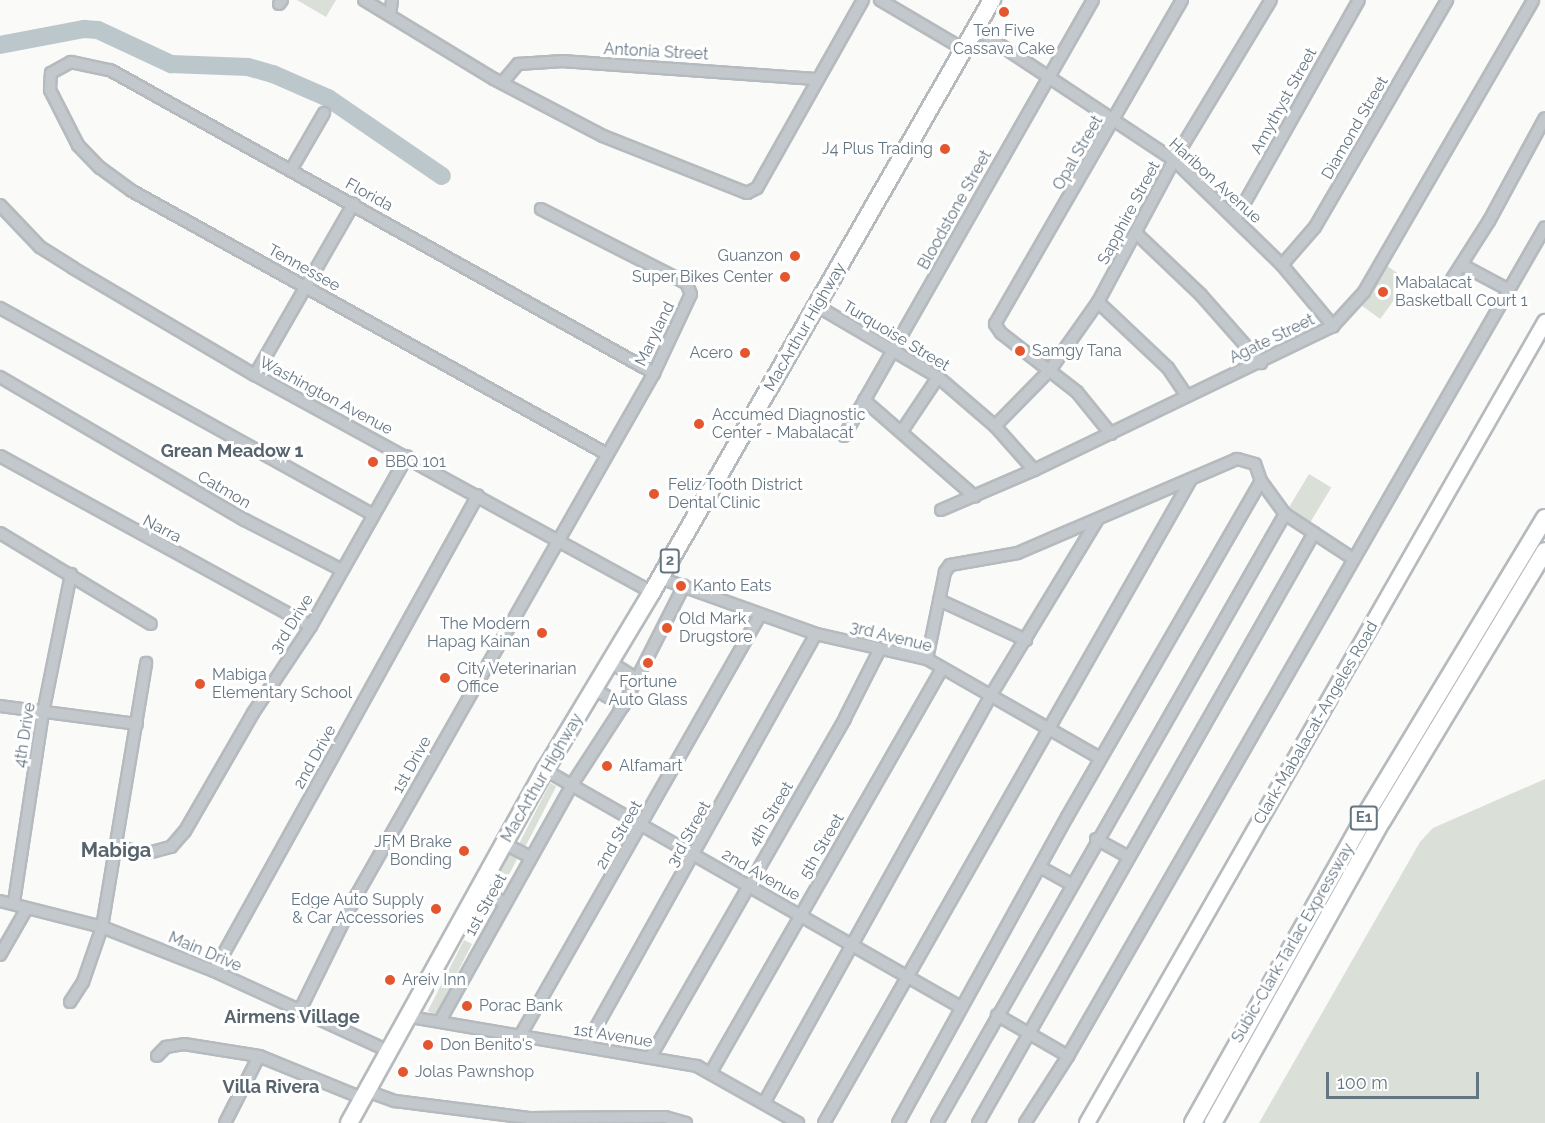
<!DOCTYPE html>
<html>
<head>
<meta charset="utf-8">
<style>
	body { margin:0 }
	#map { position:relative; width:1545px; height:1123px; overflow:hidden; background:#fafaf8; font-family:Raleway,sans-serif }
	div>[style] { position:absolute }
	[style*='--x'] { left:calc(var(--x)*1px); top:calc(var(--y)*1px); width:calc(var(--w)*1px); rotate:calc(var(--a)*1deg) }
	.green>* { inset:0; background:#dadfd7; transform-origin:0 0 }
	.river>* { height:18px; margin:-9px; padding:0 9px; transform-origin:9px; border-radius:9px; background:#bbc7cb }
	.roads { filter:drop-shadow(2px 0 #b5babe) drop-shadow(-2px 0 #b5babe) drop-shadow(0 2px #b5babe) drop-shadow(0 -2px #b5babe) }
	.minor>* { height:10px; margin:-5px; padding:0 5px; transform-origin:5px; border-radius:5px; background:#c3c8cc }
	.major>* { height:14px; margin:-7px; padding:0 7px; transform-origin:7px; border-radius:7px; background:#fff }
	.highway>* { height:16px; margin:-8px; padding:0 8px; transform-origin:8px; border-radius:8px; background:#fff }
	.dots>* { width:16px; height:16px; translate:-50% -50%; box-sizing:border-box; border:3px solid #fff; border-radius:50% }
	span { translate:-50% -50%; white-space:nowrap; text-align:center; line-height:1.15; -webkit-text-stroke:6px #fff; paint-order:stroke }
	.shield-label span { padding:2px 4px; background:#fff; border:2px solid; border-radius:4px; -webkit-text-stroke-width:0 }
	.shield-label { font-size:15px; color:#657683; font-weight:700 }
	.poi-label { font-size:16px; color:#657683 }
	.right { translate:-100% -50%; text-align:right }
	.left { translate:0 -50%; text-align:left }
	.street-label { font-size:16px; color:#657683 }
	.neighbourhood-label { font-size:18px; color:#57646e; font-weight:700 }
	.quarter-label { font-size:20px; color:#57646e; font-weight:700 }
	.scale { position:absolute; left:1326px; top:1072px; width:153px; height:27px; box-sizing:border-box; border:3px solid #657683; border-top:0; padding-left:8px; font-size:18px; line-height:21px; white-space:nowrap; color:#657683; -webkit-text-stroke:4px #fff; paint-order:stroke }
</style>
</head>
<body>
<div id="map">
	<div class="green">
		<i style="clip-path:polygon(297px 0,336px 0,326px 17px)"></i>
		<i style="left:1386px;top:265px;width:27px;height:47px;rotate:36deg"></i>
		<i style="left:1309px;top:474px;width:26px;height:45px;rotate:31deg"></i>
		<i style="clip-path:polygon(1545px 779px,1545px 1123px,1259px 1123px,1420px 842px,1433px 828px)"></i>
		<i style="left:550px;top:783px;width:7px;height:72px;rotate:27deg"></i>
		<i style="left:511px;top:851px;width:9px;height:44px;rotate:27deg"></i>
		<i style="left:486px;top:896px;width:10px;height:42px;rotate:29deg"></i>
		<i style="left:464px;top:940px;width:9px;height:80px;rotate:27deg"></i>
	</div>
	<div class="river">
		<i style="--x:0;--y:45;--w:86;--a:-10.8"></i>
		<i style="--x:84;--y:29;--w:14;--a:4"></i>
		<i style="--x:98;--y:30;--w:81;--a:25"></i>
		<i style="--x:171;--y:64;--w:77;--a:2.2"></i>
		<i style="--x:248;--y:67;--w:26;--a:16"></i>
		<i style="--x:273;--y:74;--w:60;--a:23.6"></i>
		<i style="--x:328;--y:98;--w:138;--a:34.4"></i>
	</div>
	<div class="roads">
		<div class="minor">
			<i style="--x:364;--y:0;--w:152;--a:31.3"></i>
			<i style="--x:494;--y:79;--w:123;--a:27.6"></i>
			<i style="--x:603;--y:136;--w:155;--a:21.6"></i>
			<i style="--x:747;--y:193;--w:11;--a:-27"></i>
			<i style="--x:757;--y:188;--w:216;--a:-60.6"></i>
			<i style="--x:880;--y:0;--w:99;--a:30.5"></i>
			<i style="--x:279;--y:4;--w:5;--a:-53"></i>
			<i style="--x:390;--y:15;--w:15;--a:-82"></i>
			<i style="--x:976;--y:29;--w:237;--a:33.5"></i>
			<i style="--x:1174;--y:160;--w:151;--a:44.2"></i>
			<i style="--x:1282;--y:265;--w:80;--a:50.1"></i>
			<i style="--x:502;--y:83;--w:25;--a:-50"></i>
			<i style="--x:518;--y:64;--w:45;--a:-3.8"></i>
			<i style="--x:563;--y:61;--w:255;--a:4.1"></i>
			<i style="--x:291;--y:170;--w:66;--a:-59.9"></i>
			<i style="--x:0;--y:205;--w:58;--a:46.4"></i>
			<i style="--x:40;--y:247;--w:39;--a:32"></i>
			<i style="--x:73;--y:268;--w:211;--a:30.5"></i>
			<i style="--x:255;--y:375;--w:452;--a:28.7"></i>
			<i style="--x:1236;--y:218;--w:250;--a:-60.6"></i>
			<i style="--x:1137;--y:234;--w:88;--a:43.6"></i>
			<i style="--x:1201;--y:295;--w:91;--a:48.6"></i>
			<i style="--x:1282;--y:265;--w:50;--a:-49"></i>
			<i style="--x:1315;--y:227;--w:263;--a:-59.8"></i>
			<i style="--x:1462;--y:265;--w:53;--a:28"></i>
			<i style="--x:1452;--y:279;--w:69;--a:-57.5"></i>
			<i style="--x:1489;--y:221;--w:117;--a:-61.5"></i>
			<i style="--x:1098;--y:302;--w:96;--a:43.3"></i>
			<i style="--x:1168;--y:368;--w:34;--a:56"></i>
			<i style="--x:817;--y:306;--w:140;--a:30.4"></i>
			<i style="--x:938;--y:377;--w:75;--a:40.7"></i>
			<i style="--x:995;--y:426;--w:59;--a:48.4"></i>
			<i style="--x:0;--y:308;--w:424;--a:29"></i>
			<i style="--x:255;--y:375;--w:198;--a:-60.1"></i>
			<i style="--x:0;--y:377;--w:284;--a:30.3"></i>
			<i style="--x:245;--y:520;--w:109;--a:27.3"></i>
			<i style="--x:864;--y:400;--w:147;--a:41.1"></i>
			<i style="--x:995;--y:426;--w:78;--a:-45.5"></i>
			<i style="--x:1050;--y:370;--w:83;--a:-54.8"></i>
			<i style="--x:1098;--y:302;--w:161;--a:-61.8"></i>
			<i style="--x:1174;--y:160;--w:187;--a:-58.8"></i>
			<i style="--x:902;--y:431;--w:65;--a:-56.3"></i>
			<i style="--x:1111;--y:434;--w:54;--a:-129"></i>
			<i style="--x:1077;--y:392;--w:96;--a:-142.2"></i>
			<i style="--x:1001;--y:333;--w:11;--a:-124"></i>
			<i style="--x:995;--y:324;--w:374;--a:-60"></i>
			<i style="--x:844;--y:436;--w:502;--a:-60.27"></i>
			<i style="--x:605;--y:453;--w:541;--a:-151.02"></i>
			<i style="--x:132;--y:191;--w:39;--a:-144"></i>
			<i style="--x:100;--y:168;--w:32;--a:-134"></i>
			<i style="--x:78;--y:145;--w:62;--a:-117"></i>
			<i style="--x:50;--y:90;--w:17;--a:-87"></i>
			<i style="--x:51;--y:73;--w:23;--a:-29"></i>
			<i style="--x:71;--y:62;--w:40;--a:12"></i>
			<i style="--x:110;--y:70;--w:623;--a:29.12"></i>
			<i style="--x:0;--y:456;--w:354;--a:28.7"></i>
			<i style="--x:1261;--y:481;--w:41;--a:54"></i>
			<i style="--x:1285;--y:514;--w:80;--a:33.3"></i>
			<i style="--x:941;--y:510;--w:101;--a:-23.3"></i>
			<i style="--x:1034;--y:470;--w:332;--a:-25.7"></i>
			<i style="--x:1333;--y:326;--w:46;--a:-47.6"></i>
			<i style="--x:1364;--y:292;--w:337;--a:-59.9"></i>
			<i style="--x:0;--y:533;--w:176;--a:31.1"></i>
			<i style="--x:660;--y:578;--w:166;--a:19.7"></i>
			<i style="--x:816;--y:634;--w:114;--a:12.7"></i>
			<i style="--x:927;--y:659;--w:199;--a:29.8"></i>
			<i style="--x:939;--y:600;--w:96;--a:24.7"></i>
			<i style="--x:610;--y:662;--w:31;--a:32"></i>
			<i style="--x:594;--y:689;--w:34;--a:30"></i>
			<i style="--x:0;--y:706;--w:138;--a:7.5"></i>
			<i style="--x:545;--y:770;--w:479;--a:29.7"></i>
			<i style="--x:1096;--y:839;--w:37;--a:29"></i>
			<i style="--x:505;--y:844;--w:28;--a:27"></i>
			<i style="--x:115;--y:847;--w:34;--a:10"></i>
			<i style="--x:148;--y:853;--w:24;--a:-15"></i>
			<i style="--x:171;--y:847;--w:21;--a:-49"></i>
			<i style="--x:185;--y:831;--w:136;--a:-60"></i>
			<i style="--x:253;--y:713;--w:105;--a:-56.3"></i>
			<i style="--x:311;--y:626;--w:195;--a:-60.5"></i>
			<i style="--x:1040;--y:867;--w:35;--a:29"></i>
			<i style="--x:480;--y:890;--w:27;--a:27"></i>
			<i style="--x:0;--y:901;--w:105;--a:14.3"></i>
			<i style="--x:102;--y:927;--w:120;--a:21.4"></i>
			<i style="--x:214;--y:971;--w:195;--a:24.6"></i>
			<i style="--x:14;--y:902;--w:191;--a:-81.3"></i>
			<i style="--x:43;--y:713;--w:142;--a:-78.6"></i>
			<i style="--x:0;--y:955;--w:54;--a:-60.1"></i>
			<i style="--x:214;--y:971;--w:544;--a:-60.99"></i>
			<i style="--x:70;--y:1002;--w:24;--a:-57"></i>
			<i style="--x:83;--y:982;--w:58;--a:-70.9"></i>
			<i style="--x:102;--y:927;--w:268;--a:-80.5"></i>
			<i style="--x:300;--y:1010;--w:127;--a:-63.8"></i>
			<i style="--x:356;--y:896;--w:602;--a:-60.33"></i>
			<i style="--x:654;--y:373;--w:87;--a:-64.9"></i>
			<i style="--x:691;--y:294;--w:12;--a:-114"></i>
			<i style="--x:686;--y:283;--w:163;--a:-153"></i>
			<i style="--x:997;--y:1015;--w:82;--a:30"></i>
			<i style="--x:410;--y:1017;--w:291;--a:9.7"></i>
			<i style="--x:697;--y:1066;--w:116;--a:29.4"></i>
			<i style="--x:440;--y:1021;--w:273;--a:-60.8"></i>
			<i style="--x:573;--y:783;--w:92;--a:-57"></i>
			<i style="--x:623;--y:706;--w:135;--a:-63.1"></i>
			<i style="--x:520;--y:1036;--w:484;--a:-60.3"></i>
			<i style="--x:585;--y:1047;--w:473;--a:-60.8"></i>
			<i style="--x:157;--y:1056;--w:13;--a:-45"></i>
			<i style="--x:166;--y:1047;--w:18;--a:-9"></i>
			<i style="--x:184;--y:1044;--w:76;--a:9.1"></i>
			<i style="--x:259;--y:1056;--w:111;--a:22.2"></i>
			<i style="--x:651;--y:1056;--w:390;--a:-60.1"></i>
			<i style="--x:845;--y:718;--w:77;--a:-63.1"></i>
			<i style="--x:711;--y:1072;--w:465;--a:-60.2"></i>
			<i style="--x:367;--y:1091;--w:30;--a:20"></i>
			<i style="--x:395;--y:1101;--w:135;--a:7.2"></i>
			<i style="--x:529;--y:1118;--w:136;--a:-0.4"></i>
			<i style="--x:665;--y:1117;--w:22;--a:16"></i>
			<i style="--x:764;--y:1103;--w:467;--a:-60.9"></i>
			<i style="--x:991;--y:695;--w:204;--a:-58.7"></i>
			<i style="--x:225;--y:1123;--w:75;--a:-63.1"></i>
			<i style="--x:824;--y:1123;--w:739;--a:-60.31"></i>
			<i style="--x:898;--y:1123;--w:350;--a:-61.1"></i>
			<i style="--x:1067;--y:817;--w:388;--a:-60"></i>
			<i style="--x:1261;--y:481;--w:18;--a:-109"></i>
			<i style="--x:1255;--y:464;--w:19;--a:-164"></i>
			<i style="--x:1237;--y:459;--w:238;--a:156.8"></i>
			<i style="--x:1018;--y:553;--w:69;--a:170"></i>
			<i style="--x:950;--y:565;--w:9;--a:126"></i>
			<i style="--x:945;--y:572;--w:89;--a:101.7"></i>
			<i style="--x:937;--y:1123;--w:701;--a:-60.26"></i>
			<i style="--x:978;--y:1123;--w:679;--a:-60.34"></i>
			<i style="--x:1025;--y:1123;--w:80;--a:-57.3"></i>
			<i style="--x:1068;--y:1056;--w:956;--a:-60.08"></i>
		</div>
		<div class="major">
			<i style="--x:1087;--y:1123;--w:923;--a:-60.24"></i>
		</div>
		<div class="highway">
			<i style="--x:349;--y:1123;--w:404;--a:-61"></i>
			<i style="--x:545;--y:770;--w:208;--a:-59"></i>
			<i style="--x:652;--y:592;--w:683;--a:-60.13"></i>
			<i style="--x:1193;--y:1123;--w:352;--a:-60.7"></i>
			<i style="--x:1365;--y:816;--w:348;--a:-58.9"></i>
			<i style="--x:1213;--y:1123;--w:346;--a:-60.8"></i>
			<i style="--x:1382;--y:821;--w:315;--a:-58.9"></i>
		</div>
	</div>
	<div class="dots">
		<i style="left:1004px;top:12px;background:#e4572e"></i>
		<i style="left:945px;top:149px;background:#e4572e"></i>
		<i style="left:795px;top:256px;background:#e4572e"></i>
		<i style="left:785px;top:277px;background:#e4572e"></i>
		<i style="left:1383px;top:292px;background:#e4572e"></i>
		<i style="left:1020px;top:351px;background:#e4572e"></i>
		<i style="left:745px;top:353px;background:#e4572e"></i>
		<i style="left:699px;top:424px;background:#e4572e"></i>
		<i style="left:373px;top:462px;background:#e4572e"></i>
		<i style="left:654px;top:494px;background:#e4572e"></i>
		<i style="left:681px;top:586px;background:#e4572e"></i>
		<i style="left:667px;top:628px;background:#e4572e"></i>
		<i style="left:542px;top:633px;background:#e4572e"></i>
		<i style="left:648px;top:663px;background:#e4572e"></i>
		<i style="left:445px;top:678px;background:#e4572e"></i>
		<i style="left:200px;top:684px;background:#e4572e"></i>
		<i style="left:607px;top:766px;background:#e4572e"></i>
		<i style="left:464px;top:851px;background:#e4572e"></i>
		<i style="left:436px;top:909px;background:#e4572e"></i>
		<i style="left:390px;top:980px;background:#e4572e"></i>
		<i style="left:467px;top:1006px;background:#e4572e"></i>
		<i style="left:428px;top:1045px;background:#e4572e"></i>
		<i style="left:403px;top:1072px;background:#e4572e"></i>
	</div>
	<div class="shield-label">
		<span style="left:670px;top:561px">2</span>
		<span style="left:1364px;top:818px">E1</span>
	</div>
	<div class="poi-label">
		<span style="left:1004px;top:40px">Ten Five<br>Cassava Cake</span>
		<span class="right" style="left:933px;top:149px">J4 Plus Trading</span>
		<span class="right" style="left:783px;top:256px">Guanzon</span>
		<span class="right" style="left:773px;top:277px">Super Bikes Center</span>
		<span class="left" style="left:1395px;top:292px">Mabalacat<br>Basketball Court 1</span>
		<span class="left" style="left:1032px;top:351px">Samgy Tana</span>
		<span class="right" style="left:733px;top:353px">Acero</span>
		<span class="left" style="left:712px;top:424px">Accumed Diagnostic<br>Center - Mabalacat</span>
		<span class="left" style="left:385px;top:462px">BBQ 101</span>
		<span class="left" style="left:668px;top:494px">Feliz Tooth District<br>Dental Clinic</span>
		<span class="left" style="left:693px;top:586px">Kanto Eats</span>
		<span class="left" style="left:679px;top:628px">Old Mark<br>Drugstore</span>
		<span class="right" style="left:530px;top:633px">The Modern<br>Hapag Kainan</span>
		<span class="left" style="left:457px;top:678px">City Veterinarian<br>Office</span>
		<span class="left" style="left:212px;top:684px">Mabiga<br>Elementary School</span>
		<span style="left:648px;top:691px">Fortune<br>Auto Glass</span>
		<span class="left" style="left:619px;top:766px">Alfamart</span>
		<span class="right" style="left:452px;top:851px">JFM Brake<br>Bonding</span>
		<span class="right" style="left:424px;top:909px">Edge Auto Supply<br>&amp; Car Accessories</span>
		<span class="left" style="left:402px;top:980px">Areiv Inn</span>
		<span class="left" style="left:479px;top:1006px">Porac Bank</span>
		<span class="left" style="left:440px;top:1045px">Don Benito's</span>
		<span class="left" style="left:415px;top:1072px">Jolas Pawnshop</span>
	</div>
	<div class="street-label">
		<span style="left:656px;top:52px;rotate:3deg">Antonia Street</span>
		<span style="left:1284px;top:101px;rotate:-61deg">Amythyst Street</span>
		<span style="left:1355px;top:128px;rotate:-60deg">Diamond Street</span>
		<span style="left:1078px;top:153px;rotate:-60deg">Opal Street</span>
		<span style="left:1215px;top:181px;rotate:42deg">Haribon Avenue</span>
		<span style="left:369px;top:195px;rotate:29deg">Florida</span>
		<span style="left:955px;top:210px;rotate:-61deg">Bloodstone Street</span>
		<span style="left:1129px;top:213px;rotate:-62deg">Sapphire Street</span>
		<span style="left:304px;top:268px;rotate:29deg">Tennessee</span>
		<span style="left:805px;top:327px;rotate:-60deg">MacArthur Highway</span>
		<span style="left:655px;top:334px;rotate:-64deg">Maryland</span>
		<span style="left:896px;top:336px;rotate:31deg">Turquoise Street</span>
		<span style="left:1272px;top:339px;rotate:-26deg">Agate Street</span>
		<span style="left:326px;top:396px;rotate:28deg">Washington Avenue</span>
		<span style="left:224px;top:490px;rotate:30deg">Catmon</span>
		<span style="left:162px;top:529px;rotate:28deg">Narra</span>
		<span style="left:292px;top:624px;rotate:-58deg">3rd Drive</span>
		<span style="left:891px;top:637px;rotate:14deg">3rd Avenue</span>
		<span style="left:1316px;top:723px;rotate:-60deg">Clark-Mabalacat-Angeles Road</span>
		<span style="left:25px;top:735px;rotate:-81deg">4th Drive</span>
		<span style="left:315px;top:757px;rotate:-61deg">2nd Drive</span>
		<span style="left:412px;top:765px;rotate:-61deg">1st Drive</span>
		<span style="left:542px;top:778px;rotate:-60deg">MacArthur Highway</span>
		<span style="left:771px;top:814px;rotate:-59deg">4th Street</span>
		<span style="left:689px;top:834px;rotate:-61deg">3rd Street</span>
		<span style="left:619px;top:835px;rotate:-60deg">2nd Street</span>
		<span style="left:822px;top:846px;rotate:-60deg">5th Street</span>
		<span style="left:761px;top:875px;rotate:30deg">2nd Avenue</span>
		<span style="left:486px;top:905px;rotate:-61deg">1st Street</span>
		<span style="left:1293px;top:943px;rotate:-60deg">Subic-Clark-Tarlac Expressway</span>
		<span style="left:205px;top:952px;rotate:23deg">Main Drive</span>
		<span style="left:613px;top:1036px;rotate:9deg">1st Avenue</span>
	</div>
	<div class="neighbourhood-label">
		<span style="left:232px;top:451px">Grean Meadow 1</span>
		<span style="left:292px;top:1017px">Airmens Village</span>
		<span style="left:271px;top:1087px">Villa Rivera</span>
	</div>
	<div class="quarter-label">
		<span style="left:116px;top:850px">Mabiga</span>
	</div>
	<div class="scale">100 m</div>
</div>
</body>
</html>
